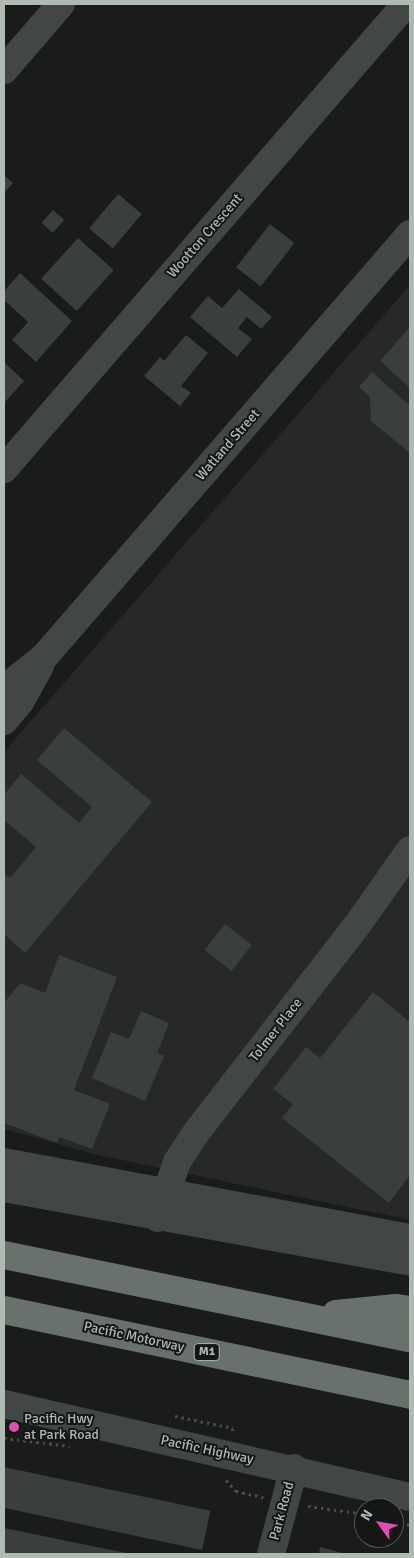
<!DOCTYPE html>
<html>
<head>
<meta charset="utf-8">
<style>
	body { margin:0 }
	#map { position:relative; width:414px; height:1558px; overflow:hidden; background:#1a1c1b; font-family:Signika,sans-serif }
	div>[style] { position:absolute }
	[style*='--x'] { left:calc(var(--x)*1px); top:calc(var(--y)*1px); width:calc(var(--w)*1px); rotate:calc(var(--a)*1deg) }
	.built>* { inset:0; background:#262928 }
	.building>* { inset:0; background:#3a3e3c; transform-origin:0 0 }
	.path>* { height:3px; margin-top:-1.5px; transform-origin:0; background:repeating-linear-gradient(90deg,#464c48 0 2.5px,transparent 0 6.5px) }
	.minor>* { height:28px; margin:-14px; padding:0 14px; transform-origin:14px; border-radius:14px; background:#424745 }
	.highway>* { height:28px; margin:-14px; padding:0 14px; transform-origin:14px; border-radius:14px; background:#68716c }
	.dots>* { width:14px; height:14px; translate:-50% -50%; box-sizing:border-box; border:2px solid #151716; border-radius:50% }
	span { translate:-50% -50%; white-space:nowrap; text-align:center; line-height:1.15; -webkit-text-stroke:4px #151716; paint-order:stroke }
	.shield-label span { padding:1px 4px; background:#151716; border:1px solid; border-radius:4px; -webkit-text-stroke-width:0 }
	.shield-label { font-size:12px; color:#aebab2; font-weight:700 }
	.street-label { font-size:14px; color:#aebab2 }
	.poi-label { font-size:14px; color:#aebab2 }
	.left { translate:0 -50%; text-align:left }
	.frame { position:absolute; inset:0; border:5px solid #aebab2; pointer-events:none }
	.north { position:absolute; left:354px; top:1498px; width:50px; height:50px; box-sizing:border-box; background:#151716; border:1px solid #525854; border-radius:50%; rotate:302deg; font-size:14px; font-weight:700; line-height:20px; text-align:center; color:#aebab2 }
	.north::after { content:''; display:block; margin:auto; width:18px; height:22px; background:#de4faf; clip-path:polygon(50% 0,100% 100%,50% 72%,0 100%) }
</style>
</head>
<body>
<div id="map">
	<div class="built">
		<i style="clip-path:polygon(410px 285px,410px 1220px,98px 1155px,4px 1129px,4px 752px)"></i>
	</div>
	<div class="building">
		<i style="clip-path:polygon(4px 175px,13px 183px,4px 193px)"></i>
		<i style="left:118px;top:194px;width:31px;height:45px;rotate:40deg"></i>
		<i style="left:53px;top:210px;width:15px;height:17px;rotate:42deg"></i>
		<i style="left:270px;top:224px;width:31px;height:55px;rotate:38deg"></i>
		<i style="left:78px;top:238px;width:48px;height:55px;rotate:42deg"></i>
		<i style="clip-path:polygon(20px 273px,72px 321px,36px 362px,12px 340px,28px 322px,4px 300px,4px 291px)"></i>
		<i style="clip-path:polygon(239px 289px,272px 317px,261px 329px,247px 317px,238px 328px,252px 339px,237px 357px,190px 317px,208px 296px,222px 308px)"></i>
		<i style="clip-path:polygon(410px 327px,410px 388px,380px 361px)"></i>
		<i style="clip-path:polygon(186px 335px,208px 353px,181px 386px,191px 393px,180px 406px,144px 376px,160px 357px,164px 361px)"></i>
		<i style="clip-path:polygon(5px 363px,24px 381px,4px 403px,4px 364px)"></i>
		<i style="clip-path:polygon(372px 372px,410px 406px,410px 453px,371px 421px,370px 397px,359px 387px)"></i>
		<i style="clip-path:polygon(64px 728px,152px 802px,25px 953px,4px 934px,4px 873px,10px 878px,36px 847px,4px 820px,4px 795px,21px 774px,79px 823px,92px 807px,37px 760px)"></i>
		<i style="left:225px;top:924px;width:34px;height:33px;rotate:38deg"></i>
		<i style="clip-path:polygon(59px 955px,117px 977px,74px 1090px,110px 1104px,92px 1149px,59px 1137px,57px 1143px,4px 1123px,4px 1003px,20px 983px,45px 993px)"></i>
		<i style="clip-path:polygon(373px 992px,410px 1022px,410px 1175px,389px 1203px,282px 1118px,293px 1104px,273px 1089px,306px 1047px,320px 1058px)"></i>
		<i style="clip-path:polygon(141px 1011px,169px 1023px,157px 1053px,164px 1056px,145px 1101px,92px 1078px,111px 1032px,129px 1039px)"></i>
		<i style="left:4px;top:1467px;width:211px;height:40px;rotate:12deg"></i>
		<i style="clip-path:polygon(4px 1528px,126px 1553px,125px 1554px,4px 1554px)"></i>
		<i style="clip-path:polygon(320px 1547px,346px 1554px,319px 1554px)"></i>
	</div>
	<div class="path">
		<i style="--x:175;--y:1416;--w:59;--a:11.7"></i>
		<i style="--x:233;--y:1428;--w:5;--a:101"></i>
		<i style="--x:4;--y:1438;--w:66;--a:6.9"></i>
		<i style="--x:226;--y:1480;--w:15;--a:48"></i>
		<i style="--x:236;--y:1491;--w:28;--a:13"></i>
		<i style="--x:308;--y:1506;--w:57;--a:8.1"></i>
		<i style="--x:394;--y:1521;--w:16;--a:14"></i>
	</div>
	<div class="minor">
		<i style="--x:4;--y:70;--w:87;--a:-49.2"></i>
		<i style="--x:4;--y:469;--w:615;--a:-49.16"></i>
		<i style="--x:4;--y:689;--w:53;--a:-38.8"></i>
		<i style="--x:45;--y:656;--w:558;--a:-49.14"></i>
		<i style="--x:4;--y:721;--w:25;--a:-50"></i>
		<i style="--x:20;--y:702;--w:41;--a:-60.9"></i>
		<i style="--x:4;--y:1162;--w:413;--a:10.6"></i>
		<i style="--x:4;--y:1188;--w:413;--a:10.3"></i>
		<i style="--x:158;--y:1218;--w:59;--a:-71.3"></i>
		<i style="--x:177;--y:1162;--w:33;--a:-57"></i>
		<i style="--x:195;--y:1134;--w:266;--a:-52.2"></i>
		<i style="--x:358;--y:924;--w:90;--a:-54.9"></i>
		<i style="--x:4;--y:1404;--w:417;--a:12.9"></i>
		<i style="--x:271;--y:1554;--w:89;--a:-75"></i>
	</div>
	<div class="highway">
		<i style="--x:4;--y:1255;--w:414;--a:11.6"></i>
		<i style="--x:4;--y:1310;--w:415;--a:11.8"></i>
		<i style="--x:336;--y:1314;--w:60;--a:-5.7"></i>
		<i style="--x:396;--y:1308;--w:14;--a:8"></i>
	</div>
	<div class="dots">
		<i style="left:14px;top:1427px;background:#de4faf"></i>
	</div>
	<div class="shield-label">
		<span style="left:207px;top:1352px">M1</span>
	</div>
	<div class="street-label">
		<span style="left:205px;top:236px;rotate:-49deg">Wootton Crescent</span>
		<span style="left:228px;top:445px;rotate:-49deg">Watland Street</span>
		<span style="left:276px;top:1030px;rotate:-52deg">Tolmer Place</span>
		<span style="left:134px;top:1337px;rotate:12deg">Pacific Motorway</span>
		<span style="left:207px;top:1450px;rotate:12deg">Pacific Highway</span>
		<span style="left:282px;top:1511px;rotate:-75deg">Park Road</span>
	</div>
	<div class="poi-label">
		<span class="left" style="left:24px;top:1427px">Pacific Hwy<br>at Park Road</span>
	</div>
	<div class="frame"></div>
	<div class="north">N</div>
</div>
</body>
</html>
